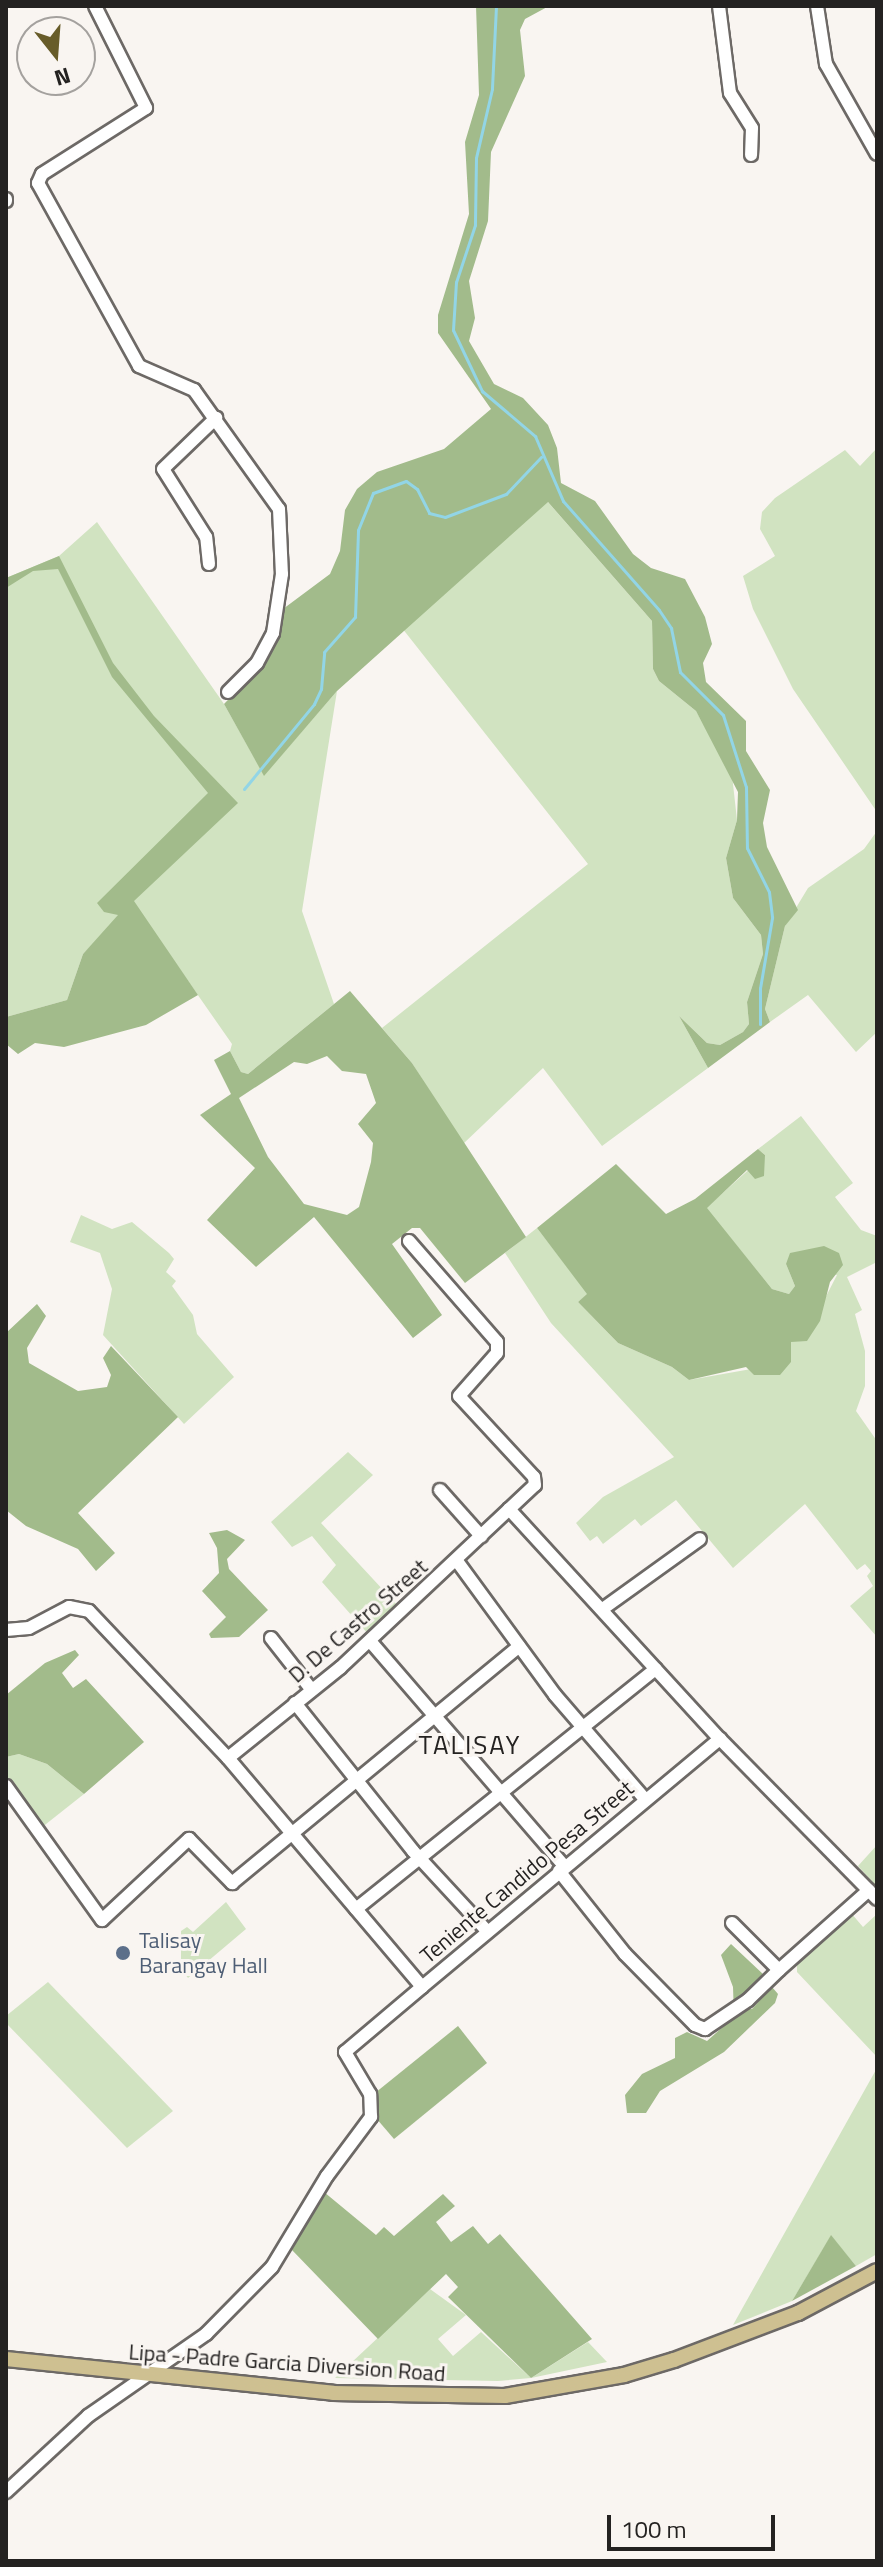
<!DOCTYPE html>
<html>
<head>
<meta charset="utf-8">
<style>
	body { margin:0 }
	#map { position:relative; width:883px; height:2567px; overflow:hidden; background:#f9f5f1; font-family:"Titillium Web",sans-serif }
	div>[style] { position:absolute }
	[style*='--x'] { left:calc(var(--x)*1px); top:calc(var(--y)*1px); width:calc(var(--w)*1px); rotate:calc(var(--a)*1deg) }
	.green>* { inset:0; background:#d1e3c1 }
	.forest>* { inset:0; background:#a2bb8b }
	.stream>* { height:3px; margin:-1.5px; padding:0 1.5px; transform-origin:1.5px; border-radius:1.5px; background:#92d5e6 }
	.roads { filter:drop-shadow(2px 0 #6d6966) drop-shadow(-2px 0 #6d6966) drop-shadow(0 2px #6d6966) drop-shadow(0 -2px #6d6966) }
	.minor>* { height:12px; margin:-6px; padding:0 6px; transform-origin:6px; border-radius:6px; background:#fff }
	.major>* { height:14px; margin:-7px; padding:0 7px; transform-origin:7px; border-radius:7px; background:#cec091 }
	.dots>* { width:22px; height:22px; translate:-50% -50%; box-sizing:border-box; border:4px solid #f9f5f1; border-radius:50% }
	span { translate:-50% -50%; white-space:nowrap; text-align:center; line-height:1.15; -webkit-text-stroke:6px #f9f5f1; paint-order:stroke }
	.street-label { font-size:22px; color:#242221 }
	.service-label { font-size:22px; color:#4e5e75 }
	.left { translate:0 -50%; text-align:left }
	.quarter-label { font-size:26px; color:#242221; letter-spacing:2px }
	.frame { position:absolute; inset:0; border:8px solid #242221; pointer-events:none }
	.north { position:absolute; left:16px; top:16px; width:80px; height:80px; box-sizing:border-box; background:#f9f5f1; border:2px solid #a4a19e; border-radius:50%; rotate:163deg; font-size:22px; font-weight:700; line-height:32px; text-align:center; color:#242221 }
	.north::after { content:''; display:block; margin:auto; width:28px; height:36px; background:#675c29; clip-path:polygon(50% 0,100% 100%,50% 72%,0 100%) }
	.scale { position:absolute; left:607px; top:2515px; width:168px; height:36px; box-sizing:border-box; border:4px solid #242221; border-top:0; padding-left:10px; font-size:24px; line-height:28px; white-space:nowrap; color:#242221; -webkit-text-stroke:6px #f9f5f1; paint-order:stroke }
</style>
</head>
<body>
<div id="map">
	<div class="green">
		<i style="clip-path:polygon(877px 448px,877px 812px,793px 689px,753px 609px,743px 576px,775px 556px,760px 529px,762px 512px,775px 498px,845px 450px,860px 466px)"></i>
		<i style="clip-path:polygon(547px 501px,652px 621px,653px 669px,659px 681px,696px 711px,732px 775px,737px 820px,726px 858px,733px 898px,761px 935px,763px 954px,747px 1002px,749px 1024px,743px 1032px,720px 1045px,707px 1043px,679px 1016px,708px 1068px,602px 1146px,543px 1068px,463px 1144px,412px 1063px,382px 1028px,588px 864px,402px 628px)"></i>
		<i style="clip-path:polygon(97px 522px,224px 704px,264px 775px,337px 691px,302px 911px,334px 1004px,248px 1074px,241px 1072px,230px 1051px,232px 1044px,133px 902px,83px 954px,67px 1000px,6px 1017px,6px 578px,59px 556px)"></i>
		<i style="clip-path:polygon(877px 831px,877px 1032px,856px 1052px,808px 995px,770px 1022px,765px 1009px,785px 926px,808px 888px,864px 849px)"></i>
		<i style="clip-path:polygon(801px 1116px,853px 1183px,835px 1197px,861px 1230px,877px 1236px,877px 1262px,847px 1277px,862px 1310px,855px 1314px,865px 1351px,865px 1386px,856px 1411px,877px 1441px,877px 1637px,850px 1606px,873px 1586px,867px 1576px,871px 1571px,865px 1564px,857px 1570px,805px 1504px,733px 1568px,676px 1500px,641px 1526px,635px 1519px,603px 1544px,597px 1536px,590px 1541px,576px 1523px,603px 1497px,674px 1457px,551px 1323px,505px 1253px,537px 1228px,588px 1294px,578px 1302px,618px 1343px,672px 1367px,689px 1380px,791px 1362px,790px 1342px,805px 1337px,837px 1275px,786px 1264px,795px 1286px,789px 1294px,772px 1289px,706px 1208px,765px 1155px,758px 1149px)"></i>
		<i style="clip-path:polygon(81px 1215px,112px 1229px,132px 1222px,169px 1253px,174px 1259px,166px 1272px,176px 1281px,172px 1286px,193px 1315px,197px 1334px,234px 1377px,184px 1424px,103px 1335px,112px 1289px,100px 1253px,70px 1242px)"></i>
		<i style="clip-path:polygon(348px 1452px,373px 1475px,321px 1523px,399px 1607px,369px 1635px,322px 1582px,336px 1565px,312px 1536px,292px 1547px,271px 1522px)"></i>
		<i style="clip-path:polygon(19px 1754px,47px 1764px,84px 1794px,41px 1828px,6px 1777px,6px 1757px)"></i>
		<i style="clip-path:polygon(877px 1845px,876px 1882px,877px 1887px,858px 1866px)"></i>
		<i style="clip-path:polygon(226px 1902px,246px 1929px,188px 1978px,181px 1969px,181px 1931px,187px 1927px,193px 1932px)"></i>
		<i style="clip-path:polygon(851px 1913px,863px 1927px,877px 1914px,877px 2057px,797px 1972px,797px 1964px)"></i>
		<i style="clip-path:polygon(48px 1982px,173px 2111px,127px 2148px,6px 2023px,6px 2016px)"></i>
		<i style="clip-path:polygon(877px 2068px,877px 2254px,856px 2266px,831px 2236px,792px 2301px,733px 2325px)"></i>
		<i style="clip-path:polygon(430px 2289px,466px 2315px,438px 2339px,453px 2356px,481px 2332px,531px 2378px,588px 2342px,607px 2362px,531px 2378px,498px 2381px,335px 2378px)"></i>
	</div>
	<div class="forest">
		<i style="clip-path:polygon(476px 6px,549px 6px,525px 19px,520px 30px,525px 76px,491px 152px,488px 221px,469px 281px,475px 318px,469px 341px,494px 384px,523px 398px,548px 425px,557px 448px,561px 483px,595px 501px,633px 554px,651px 568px,685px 579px,705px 617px,712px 644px,703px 663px,706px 682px,746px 721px,746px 751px,770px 790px,763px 823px,767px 847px,798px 910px,785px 926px,765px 1009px,770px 1022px,708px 1068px,679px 1016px,707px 1043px,720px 1045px,743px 1032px,749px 1024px,747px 1002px,763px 954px,761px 935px,733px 898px,726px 858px,737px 820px,738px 792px,696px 711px,659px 681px,653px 669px,652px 621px,548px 502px,337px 691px,264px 776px,224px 704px,265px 662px,283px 609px,330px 574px,340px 551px,345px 510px,357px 489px,377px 472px,444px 449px,491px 409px,438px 333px,438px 315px,469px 214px,465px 142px,479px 95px)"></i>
		<i style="clip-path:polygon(59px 556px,113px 663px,154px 716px,238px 803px,134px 901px,198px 995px,146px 1025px,64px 1047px,35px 1043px,18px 1054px,6px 1044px,6px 1017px,67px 1000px,83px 954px,118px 915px,104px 912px,97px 903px,208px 793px,112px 677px,58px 569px,33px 571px,6px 588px,6px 578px)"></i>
		<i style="clip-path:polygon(evenodd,350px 991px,412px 1063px,526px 1237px,465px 1283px,420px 1228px,412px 1228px,392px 1244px,442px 1315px,413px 1338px,314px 1217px,256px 1267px,207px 1220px,255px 1168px,200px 1115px,231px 1094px,214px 1060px,230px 1051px,241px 1072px,248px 1074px,350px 991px,327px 1056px,342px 1071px,366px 1074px,376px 1103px,358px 1124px,373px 1143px,371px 1162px,359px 1207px,347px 1215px,304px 1204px,268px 1157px,239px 1098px,294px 1062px,307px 1064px,327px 1056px)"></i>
		<i style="clip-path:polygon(758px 1149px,765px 1155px,764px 1176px,755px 1179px,747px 1170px,707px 1208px,772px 1289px,789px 1294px,795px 1286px,786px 1264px,790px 1253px,824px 1246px,839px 1253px,843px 1265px,830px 1282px,820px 1321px,807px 1341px,791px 1342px,791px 1362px,780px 1375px,754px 1375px,746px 1367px,689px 1380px,672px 1367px,618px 1343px,578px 1302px,587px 1294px,537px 1228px,616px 1164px,666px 1214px,695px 1199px)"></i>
		<i style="clip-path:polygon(37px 1304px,46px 1316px,27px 1348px,29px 1363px,78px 1391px,107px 1387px,111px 1375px,103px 1358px,111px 1346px,178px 1417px,78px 1513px,115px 1553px,96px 1571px,78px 1549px,26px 1526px,6px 1510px,6px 1333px)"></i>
		<i style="clip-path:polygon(227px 1530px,245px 1540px,227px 1559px,229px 1569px,268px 1610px,239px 1637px,211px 1638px,209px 1634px,226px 1617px,202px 1591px,219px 1573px,217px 1548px,209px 1533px)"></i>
		<i style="clip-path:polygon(75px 1650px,79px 1655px,62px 1673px,73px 1688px,86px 1679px,144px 1742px,84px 1794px,47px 1764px,19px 1754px,6px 1757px,6px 1695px,45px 1663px)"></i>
		<i style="clip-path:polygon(731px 1944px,764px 1975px,743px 2008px,752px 2009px,772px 1987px,778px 1994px,775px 2003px,724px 2052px,660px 2091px,646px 2113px,627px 2113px,625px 2095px,642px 2074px,675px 2058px,675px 2038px,687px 2032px,707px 2041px,734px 2017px,733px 1987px,721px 1955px)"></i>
		<i style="clip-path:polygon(458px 2026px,487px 2063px,394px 2139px,376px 2118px,375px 2093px)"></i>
		<i style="clip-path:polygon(324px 2192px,376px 2235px,384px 2227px,394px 2236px,443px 2194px,455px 2206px,436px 2222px,451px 2242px,473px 2226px,488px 2244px,500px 2234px,592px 2339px,531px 2378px,448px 2297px,458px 2287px,446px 2274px,378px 2339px,292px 2250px)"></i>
		<i style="clip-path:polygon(831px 2235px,856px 2266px,792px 2301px)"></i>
	</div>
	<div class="stream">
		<i style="--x:496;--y:6;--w:83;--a:92.8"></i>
		<i style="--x:492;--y:89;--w:71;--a:103.1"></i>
		<i style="--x:476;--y:158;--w:67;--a:90.9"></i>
		<i style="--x:475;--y:225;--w:60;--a:108.4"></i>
		<i style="--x:456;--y:282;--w:48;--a:93.6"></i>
		<i style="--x:453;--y:330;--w:68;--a:64.6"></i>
		<i style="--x:482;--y:391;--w:70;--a:40.3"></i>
		<i style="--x:535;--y:436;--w:71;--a:66.7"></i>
		<i style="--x:563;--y:501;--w:145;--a:48.6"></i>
		<i style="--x:659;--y:610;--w:22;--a:56"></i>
		<i style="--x:671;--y:628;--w:45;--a:78.4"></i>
		<i style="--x:680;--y:672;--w:61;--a:45"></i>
		<i style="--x:723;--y:715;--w:76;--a:72.3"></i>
		<i style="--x:746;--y:787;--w:61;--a:89.1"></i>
		<i style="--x:747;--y:848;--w:49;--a:63.4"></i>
		<i style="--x:769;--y:892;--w:26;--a:83"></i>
		<i style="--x:772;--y:918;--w:71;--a:99.7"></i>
		<i style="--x:760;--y:988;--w:36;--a:90"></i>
		<i style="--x:244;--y:789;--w:110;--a:-50.5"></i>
		<i style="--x:314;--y:704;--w:17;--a:-65"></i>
		<i style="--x:321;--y:689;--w:37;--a:-85"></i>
		<i style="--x:324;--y:652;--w:47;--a:-48.5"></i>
		<i style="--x:355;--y:617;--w:87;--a:-88"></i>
		<i style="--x:358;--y:530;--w:40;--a:-68"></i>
		<i style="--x:373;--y:493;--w:35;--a:-20"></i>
		<i style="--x:406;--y:481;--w:14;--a:36"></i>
		<i style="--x:417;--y:489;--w:27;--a:63"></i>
		<i style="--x:429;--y:513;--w:16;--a:14"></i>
		<i style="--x:445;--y:517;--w:65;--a:-20.7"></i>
		<i style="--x:506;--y:494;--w:51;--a:-46.6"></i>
	</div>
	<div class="roads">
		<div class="minor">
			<i style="--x:95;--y:6;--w:114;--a:63.4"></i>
			<i style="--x:146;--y:108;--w:123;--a:147.6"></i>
			<i style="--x:42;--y:174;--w:10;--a:114"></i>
			<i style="--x:38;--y:183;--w:209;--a:61.1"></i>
			<i style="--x:139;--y:366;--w:60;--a:23.6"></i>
			<i style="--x:194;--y:390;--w:146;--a:54.5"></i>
			<i style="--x:279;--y:509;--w:65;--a:87.4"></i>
			<i style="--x:282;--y:574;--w:60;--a:98.7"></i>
			<i style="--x:273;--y:633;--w:34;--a:118"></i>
			<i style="--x:257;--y:663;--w:41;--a:135"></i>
			<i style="--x:719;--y:6;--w:88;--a:82.8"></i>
			<i style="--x:730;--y:93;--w:41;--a:57.8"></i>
			<i style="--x:752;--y:128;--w:27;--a:92"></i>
			<i style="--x:817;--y:6;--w:59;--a:81.2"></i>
			<i style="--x:826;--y:64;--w:103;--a:60.5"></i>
			<i style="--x:6;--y:199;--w:2;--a:90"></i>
			<i style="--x:209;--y:564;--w:27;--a:-96"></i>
			<i style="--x:206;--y:537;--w:80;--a:-122.3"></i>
			<i style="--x:163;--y:469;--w:74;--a:-43.9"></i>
			<i style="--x:440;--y:1490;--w:62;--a:48.3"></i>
			<i style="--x:509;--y:1509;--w:312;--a:47.5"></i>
			<i style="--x:457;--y:1561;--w:166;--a:53.8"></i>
			<i style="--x:555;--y:1695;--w:136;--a:49.2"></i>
			<i style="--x:604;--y:1608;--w:118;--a:-35.7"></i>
			<i style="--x:6;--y:1630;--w:23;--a:-5"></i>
			<i style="--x:29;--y:1628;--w:45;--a:-27.7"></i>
			<i style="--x:69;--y:1607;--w:20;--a:11"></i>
			<i style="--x:89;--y:1611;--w:202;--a:46.6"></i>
			<i style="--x:228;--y:1758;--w:300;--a:49.7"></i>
			<i style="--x:422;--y:1987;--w:388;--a:-39.8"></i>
			<i style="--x:720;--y:1739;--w:224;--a:45.5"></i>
			<i style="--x:271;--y:1638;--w:65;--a:51.9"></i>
			<i style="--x:370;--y:1641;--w:297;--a:49.2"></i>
			<i style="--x:295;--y:1703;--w:189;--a:51.4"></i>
			<i style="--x:413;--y:1851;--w:109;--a:47.2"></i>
			<i style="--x:228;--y:1758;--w:144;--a:-38.8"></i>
			<i style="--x:340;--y:1668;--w:267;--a:-43.2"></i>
			<i style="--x:535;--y:1485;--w:8;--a:-97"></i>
			<i style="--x:534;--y:1477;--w:110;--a:-132.8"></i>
			<i style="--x:459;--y:1396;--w:57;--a:-48.5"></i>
			<i style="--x:497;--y:1353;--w:11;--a:-90"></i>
			<i style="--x:497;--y:1342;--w:134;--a:-131.1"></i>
			<i style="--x:6;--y:1786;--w:165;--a:54.4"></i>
			<i style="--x:102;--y:1920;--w:119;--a:-43"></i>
			<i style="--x:189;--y:1839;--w:62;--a:45.7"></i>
			<i style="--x:232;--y:1883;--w:372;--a:-39.5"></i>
			<i style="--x:559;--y:1871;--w:106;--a:51.5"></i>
			<i style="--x:625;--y:1954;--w:100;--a:45.4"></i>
			<i style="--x:695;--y:2025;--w:11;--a:22"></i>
			<i style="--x:705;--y:2029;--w:52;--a:-34"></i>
			<i style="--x:748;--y:2000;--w:43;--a:-44.1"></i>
			<i style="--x:356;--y:1909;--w:384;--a:-38.7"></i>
			<i style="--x:732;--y:1923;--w:66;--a:45"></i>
			<i style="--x:779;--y:1970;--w:120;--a:-41.6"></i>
			<i style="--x:6;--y:2492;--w:112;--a:-42.8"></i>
			<i style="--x:88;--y:2416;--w:144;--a:-34.8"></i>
			<i style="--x:206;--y:2334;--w:94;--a:-45.4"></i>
			<i style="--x:272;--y:2267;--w:106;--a:-58.9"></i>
			<i style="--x:327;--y:2176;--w:74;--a:-53.3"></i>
			<i style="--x:371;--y:2117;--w:23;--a:-92"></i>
			<i style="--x:370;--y:2094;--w:49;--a:-120.8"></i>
			<i style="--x:345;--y:2052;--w:101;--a:-40.2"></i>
		</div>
		<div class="major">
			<i style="--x:6;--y:2359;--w:329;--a:5.9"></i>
			<i style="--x:333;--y:2393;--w:172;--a:1"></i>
			<i style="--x:505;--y:2396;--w:121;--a:-10"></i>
			<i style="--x:624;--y:2375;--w:52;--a:-16.7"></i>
			<i style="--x:674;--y:2360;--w:133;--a:-20.8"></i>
			<i style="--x:798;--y:2313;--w:89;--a:-28"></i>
		</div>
	</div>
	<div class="dots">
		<i style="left:123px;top:1953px;background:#5c6f8a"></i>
	</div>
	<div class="street-label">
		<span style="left:358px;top:1621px;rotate:-41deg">D. De Castro Street</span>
		<span style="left:527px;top:1872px;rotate:-40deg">Teniente Candido Pesa Street</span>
		<span style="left:287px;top:2363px;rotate:4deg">Lipa - Padre Garcia Diversion Road</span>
	</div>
	<div class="service-label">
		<span class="left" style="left:139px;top:1953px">Talisay<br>Barangay Hall</span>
	</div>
	<div class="quarter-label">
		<span style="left:470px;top:1745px">TALISAY</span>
	</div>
	<div class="frame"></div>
	<div class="north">N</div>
	<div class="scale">100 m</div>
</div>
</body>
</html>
